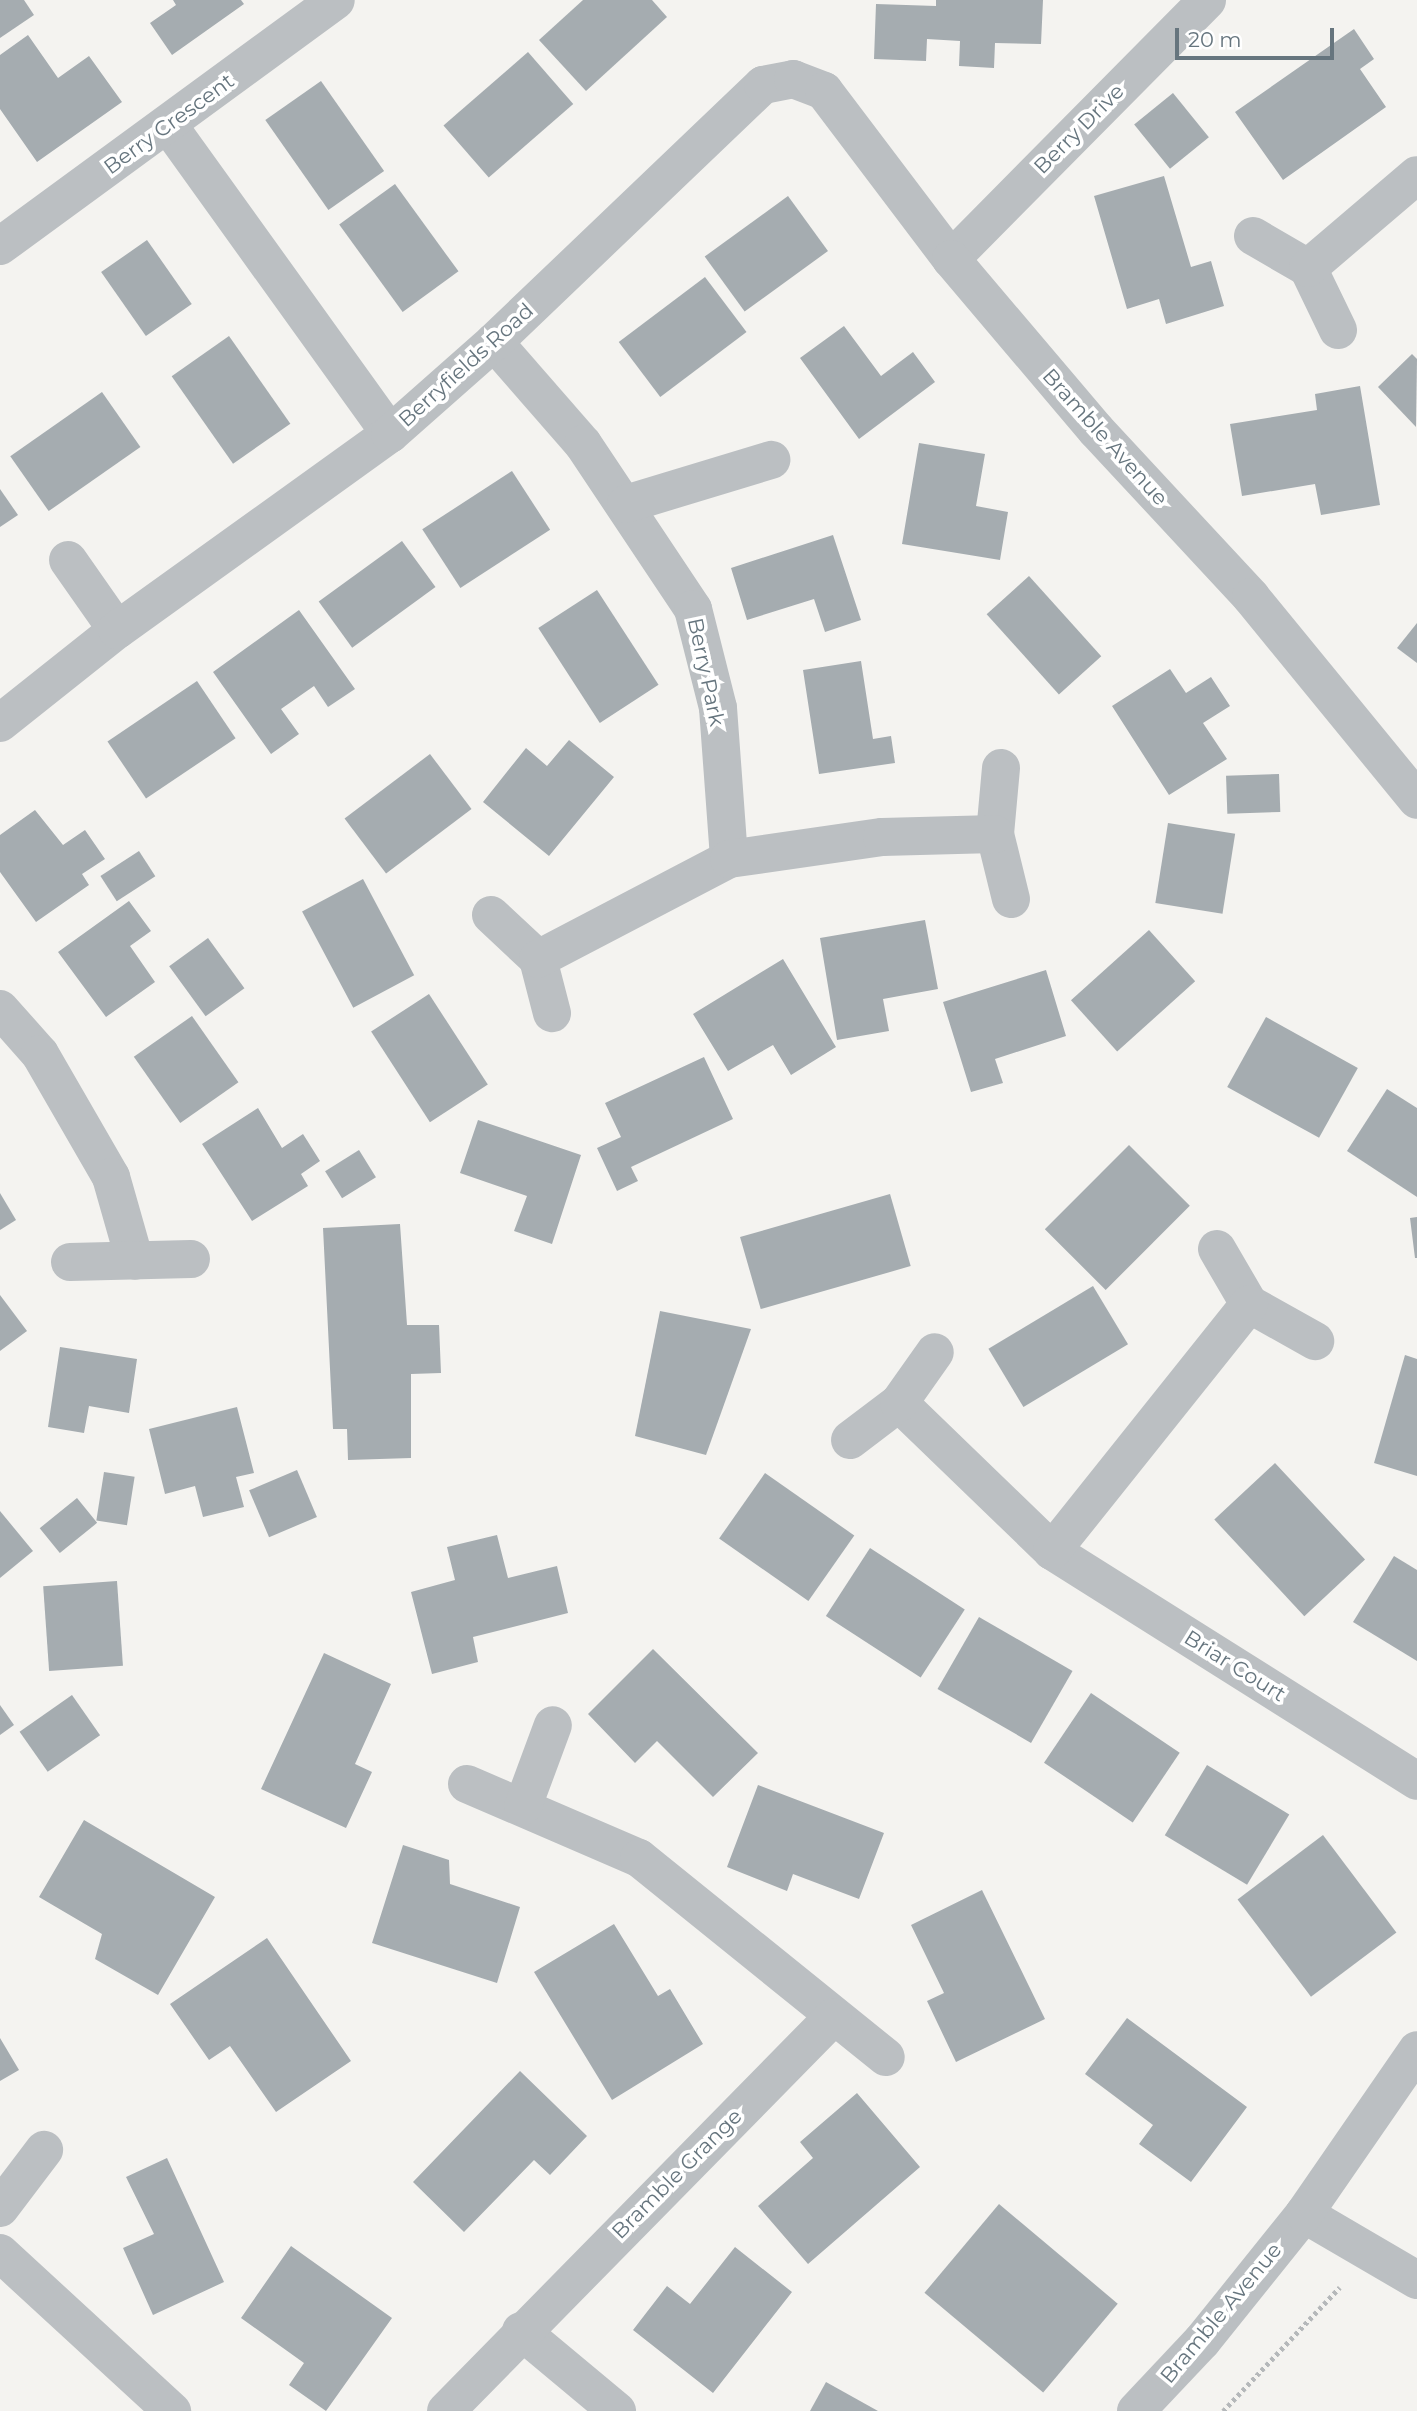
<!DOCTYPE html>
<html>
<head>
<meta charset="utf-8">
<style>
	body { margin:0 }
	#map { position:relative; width:1417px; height:2411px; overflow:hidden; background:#f4f3f0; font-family:Montserrat,sans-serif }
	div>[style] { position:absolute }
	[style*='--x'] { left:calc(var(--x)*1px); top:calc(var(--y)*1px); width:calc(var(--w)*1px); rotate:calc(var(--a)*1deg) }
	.building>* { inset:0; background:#a5acb0; transform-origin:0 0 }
	.path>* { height:4.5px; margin-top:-2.25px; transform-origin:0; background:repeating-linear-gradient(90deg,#b5b8ba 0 3.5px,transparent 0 7px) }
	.street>* { height:38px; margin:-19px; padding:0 19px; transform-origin:19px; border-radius:19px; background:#bbbfc2 }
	span { translate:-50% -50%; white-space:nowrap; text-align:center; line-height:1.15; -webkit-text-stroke:7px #fff; paint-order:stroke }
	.street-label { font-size:21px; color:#66757e }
	.scale { position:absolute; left:1175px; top:28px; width:159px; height:32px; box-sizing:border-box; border:4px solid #66757e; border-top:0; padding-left:9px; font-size:21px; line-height:24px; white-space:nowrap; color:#66757e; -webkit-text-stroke:5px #fff; paint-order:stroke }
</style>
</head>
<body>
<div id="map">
	<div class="building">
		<i style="clip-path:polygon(0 0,24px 0,34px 15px,0 38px)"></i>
		<i style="clip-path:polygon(173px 0,241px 0,244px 4px,172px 55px,150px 23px,176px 5px)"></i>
		<i style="clip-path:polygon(583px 0,652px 0,667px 17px,586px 91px,539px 40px)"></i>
		<i style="clip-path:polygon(936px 0,1043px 0,1041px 44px,995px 43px,994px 68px,959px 66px,960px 41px,927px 39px,926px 61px,874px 59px,876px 4px,936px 6px)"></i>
		<i style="clip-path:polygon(1354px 29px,1374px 59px,1360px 69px,1386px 107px,1283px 180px,1235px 112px)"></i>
		<i style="clip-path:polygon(28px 35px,58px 78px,89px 56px,122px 102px,37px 162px,0 109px,0 55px)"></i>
		<i style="left:528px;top:52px;width:69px;height:112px;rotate:49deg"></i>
		<i style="left:321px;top:81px;width:110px;height:68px;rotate:55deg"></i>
		<i style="left:1173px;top:93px;width:57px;height:50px;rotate:51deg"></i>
		<i style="clip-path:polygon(1164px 176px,1191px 267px,1211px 261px,1224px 306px,1166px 324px,1159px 299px,1127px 309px,1094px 196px)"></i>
		<i style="left:395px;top:184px;width:108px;height:69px;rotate:54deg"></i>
		<i style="left:788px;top:196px;width:68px;height:103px;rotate:54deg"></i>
		<i style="left:147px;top:240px;width:78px;height:56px;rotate:55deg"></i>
		<i style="left:705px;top:277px;width:69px;height:108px;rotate:53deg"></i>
		<i style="clip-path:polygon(844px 326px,881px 376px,913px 352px,935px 382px,859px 439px,800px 358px)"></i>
		<i style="left:229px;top:336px;width:107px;height:70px;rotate:55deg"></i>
		<i style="clip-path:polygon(1412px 354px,1417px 359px,1416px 427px,1378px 387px)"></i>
		<i style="clip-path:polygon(1360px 386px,1380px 505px,1321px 515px,1315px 484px,1242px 496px,1230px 424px,1317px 410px,1315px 394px)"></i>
		<i style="left:102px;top:392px;width:67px;height:112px;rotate:55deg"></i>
		<i style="clip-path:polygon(919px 443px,985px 454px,976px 506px,1008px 512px,1000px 560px,902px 544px)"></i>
		<i style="left:512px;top:471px;width:70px;height:107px;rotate:57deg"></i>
		<i style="clip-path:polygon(0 489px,18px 515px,0 527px)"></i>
		<i style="clip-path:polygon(833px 535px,861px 620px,825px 632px,814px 599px,747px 620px,731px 568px)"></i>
		<i style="left:402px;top:541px;width:57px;height:103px;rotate:54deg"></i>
		<i style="left:1029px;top:576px;width:108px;height:57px;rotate:48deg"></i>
		<i style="left:597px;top:590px;width:113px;height:70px;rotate:57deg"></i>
		<i style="clip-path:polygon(299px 610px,355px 689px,328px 707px,314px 686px,281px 709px,299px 734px,271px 754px,213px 672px)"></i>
		<i style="clip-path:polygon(1417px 623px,1417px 663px,1397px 648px)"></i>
		<i style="clip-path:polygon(861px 661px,873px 739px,891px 736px,895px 763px,819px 774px,803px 670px)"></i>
		<i style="clip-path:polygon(1170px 669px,1186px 693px,1211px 677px,1230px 706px,1203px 723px,1227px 759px,1169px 795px,1112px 706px)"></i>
		<i style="left:197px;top:681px;width:69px;height:108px;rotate:56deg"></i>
		<i style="clip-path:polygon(569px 740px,614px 777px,549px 856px,483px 802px,526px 748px,547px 766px)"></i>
		<i style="left:430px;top:754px;width:69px;height:107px;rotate:53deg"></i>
		<i style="left:1279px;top:774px;width:38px;height:53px;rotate:88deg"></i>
		<i style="clip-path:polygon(35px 810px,63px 845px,85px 830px,105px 859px,82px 874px,89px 885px,36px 922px,0 872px,0 835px)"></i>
		<i style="left:1168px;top:823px;width:68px;height:81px;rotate:9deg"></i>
		<i style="left:139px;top:851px;width:30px;height:46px;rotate:57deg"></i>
		<i style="left:363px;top:879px;width:109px;height:69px;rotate:62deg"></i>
		<i style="clip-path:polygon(129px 901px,151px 931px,130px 946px,155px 982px,106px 1017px,58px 952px)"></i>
		<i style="clip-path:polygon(925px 920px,938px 989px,883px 999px,889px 1031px,837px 1040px,820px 938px)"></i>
		<i style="left:1149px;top:930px;width:69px;height:105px;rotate:48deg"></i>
		<i style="left:208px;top:938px;width:62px;height:48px;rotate:54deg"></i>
		<i style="clip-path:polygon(783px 959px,836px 1047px,791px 1075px,773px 1045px,728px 1071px,693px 1014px)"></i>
		<i style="clip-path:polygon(1046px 970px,1066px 1036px,995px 1059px,1003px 1083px,971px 1092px,943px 1002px)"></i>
		<i style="left:429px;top:994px;width:108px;height:69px;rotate:57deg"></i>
		<i style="left:192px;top:1016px;width:81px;height:71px;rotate:55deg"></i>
		<i style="left:1266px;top:1017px;width:105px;height:80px;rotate:29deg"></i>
		<i style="clip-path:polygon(704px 1057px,733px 1119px,631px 1167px,638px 1181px,617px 1191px,597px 1148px,621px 1137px,605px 1103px)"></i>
		<i style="clip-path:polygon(1387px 1089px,1417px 1108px,1417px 1197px,1347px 1151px)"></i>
		<i style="clip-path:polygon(258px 1108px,282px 1148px,303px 1134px,320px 1161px,301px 1174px,308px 1186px,252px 1221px,202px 1144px)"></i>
		<i style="clip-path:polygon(478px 1120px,581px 1155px,552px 1244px,514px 1231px,527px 1196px,460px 1173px)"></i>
		<i style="left:1129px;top:1145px;width:86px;height:119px;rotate:45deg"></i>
		<i style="left:359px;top:1150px;width:32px;height:40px;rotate:58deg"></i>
		<i style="clip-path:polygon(0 1193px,16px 1220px,0 1230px)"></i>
		<i style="left:890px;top:1194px;width:75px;height:156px;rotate:74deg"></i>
		<i style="clip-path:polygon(1417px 1217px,1417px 1258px,1415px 1258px,1410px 1218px)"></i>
		<i style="clip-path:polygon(400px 1224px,407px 1325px,439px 1325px,441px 1373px,411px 1374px,411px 1458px,348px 1460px,347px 1429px,333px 1429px,323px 1228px)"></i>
		<i style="left:1093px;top:1286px;width:68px;height:122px;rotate:59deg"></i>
		<i style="clip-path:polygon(0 1295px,27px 1331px,0 1351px)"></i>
		<i style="clip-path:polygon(660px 1311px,751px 1329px,706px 1455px,635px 1436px)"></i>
		<i style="clip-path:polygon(60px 1347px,137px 1359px,129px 1413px,89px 1406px,84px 1433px,48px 1427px)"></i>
		<i style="clip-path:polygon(1405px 1355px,1417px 1359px,1417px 1476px,1374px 1463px)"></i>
		<i style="clip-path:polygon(237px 1407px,254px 1473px,236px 1477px,244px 1507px,203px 1517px,195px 1486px,165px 1494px,149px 1429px)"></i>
		<i style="left:1275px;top:1463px;width:132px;height:83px;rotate:47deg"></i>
		<i style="left:297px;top:1470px;width:51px;height:52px;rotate:67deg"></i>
		<i style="left:104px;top:1472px;width:31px;height:49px;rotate:9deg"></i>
		<i style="left:765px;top:1473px;width:109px;height:80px;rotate:35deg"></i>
		<i style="left:77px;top:1498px;width:32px;height:48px;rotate:51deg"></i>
		<i style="clip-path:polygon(0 1511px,33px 1551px,0 1578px)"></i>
		<i style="clip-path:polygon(497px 1535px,508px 1578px,557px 1566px,568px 1613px,473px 1637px,478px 1662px,432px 1674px,411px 1592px,455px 1580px,447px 1547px)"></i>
		<i style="left:870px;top:1548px;width:113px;height:81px;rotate:33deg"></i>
		<i style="clip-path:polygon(1394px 1556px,1417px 1570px,1417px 1661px,1353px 1622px)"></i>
		<i style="left:117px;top:1581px;width:85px;height:74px;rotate:86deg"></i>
		<i style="left:979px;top:1617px;width:108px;height:83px;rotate:30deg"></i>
		<i style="clip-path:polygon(653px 1649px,758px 1753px,713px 1797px,657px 1741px,635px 1763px,588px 1714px)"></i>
		<i style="clip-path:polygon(324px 1653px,391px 1684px,355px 1764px,372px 1772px,346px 1828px,261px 1789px)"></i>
		<i style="left:1091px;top:1693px;width:107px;height:84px;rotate:34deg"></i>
		<i style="left:72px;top:1695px;width:49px;height:64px;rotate:55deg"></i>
		<i style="clip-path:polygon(0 1705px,14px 1725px,0 1735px)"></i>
		<i style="left:1207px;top:1765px;width:96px;height:82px;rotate:31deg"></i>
		<i style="clip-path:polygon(758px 1785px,884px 1833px,859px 1899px,793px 1874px,787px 1891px,727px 1867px)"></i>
		<i style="clip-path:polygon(84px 1820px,215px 1897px,158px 1995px,95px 1959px,102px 1934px,39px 1897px)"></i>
		<i style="left:1323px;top:1835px;width:122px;height:107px;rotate:53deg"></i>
		<i style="clip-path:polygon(403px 1845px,449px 1860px,450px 1884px,520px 1907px,497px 1983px,372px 1943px)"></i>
		<i style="clip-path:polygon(982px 1890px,1045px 2019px,956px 2062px,927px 2001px,944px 1993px,911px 1925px)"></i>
		<i style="clip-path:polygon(614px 1924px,658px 1996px,670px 1989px,703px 2044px,612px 2100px,534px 1972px)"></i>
		<i style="clip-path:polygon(267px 1938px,351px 2061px,276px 2112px,230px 2046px,209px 2060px,170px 2004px)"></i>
		<i style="clip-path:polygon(1127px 2018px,1247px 2107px,1191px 2182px,1139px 2144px,1153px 2125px,1085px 2074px)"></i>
		<i style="clip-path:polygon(0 2038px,19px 2070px,0 2081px)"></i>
		<i style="clip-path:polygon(520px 2071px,587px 2136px,550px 2175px,534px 2160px,464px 2232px,413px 2182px)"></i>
		<i style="clip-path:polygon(857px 2093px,920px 2167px,808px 2264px,758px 2206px,813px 2158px,800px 2142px)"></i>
		<i style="clip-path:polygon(167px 2158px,224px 2282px,153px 2315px,123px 2248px,154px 2234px,126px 2177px)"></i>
		<i style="left:999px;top:2204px;width:155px;height:116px;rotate:40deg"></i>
		<i style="clip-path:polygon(291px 2246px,392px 2318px,326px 2411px,289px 2385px,304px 2363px,241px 2318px)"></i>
		<i style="clip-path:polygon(735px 2247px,792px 2292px,713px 2393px,633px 2330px,667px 2286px,690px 2304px)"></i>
		<i style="clip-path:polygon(826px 2382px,878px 2411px,810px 2411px)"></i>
	</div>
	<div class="path">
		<i style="--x:1223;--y:2411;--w:170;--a:-46.7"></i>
	</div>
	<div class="street">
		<i style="--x:169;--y:126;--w:379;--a:54.3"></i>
		<i style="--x:1253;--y:236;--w:64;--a:30.2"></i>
		<i style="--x:1308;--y:268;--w:69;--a:64.2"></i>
		<i style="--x:0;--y:246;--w:416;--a:-36.2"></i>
		<i style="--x:951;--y:259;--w:364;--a:-45.3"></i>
		<i style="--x:1308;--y:268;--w:143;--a:-40.5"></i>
		<i style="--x:494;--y:342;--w:135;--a:48.9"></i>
		<i style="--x:583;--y:444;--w:198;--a:56.3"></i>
		<i style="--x:693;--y:609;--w:102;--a:75.8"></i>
		<i style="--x:718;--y:708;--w:151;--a:85.8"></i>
		<i style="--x:626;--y:504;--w:152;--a:-16.9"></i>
		<i style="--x:68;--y:560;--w:85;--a:55"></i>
		<i style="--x:0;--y:723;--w:149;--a:-38.5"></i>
		<i style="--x:117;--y:630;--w:336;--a:-35.7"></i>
		<i style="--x:390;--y:434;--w:139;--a:-41.5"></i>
		<i style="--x:494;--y:342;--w:372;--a:-43.7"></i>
		<i style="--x:763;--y:85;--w:31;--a:-11"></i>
		<i style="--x:793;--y:79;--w:33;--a:21"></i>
		<i style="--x:824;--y:91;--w:211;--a:52.9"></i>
		<i style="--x:951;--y:259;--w:224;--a:49.7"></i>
		<i style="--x:1096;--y:430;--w:228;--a:47.1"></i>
		<i style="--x:1251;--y:597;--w:262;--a:50.7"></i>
		<i style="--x:1001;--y:768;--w:66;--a:95.2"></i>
		<i style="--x:995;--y:834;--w:67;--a:76.2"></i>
		<i style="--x:491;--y:915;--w:64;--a:43.1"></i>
		<i style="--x:538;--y:959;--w:56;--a:75.5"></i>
		<i style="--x:538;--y:959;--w:216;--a:-27.6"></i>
		<i style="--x:729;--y:859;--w:155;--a:-8.2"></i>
		<i style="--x:882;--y:837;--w:113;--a:-1.5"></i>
		<i style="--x:0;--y:1009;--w:60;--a:48.4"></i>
		<i style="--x:40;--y:1054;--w:142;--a:60"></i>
		<i style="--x:111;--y:1177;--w:87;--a:74.1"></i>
		<i style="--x:1217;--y:1249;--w:64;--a:59.8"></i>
		<i style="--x:1249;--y:1304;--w:76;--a:29.3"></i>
		<i style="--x:70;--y:1262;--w:121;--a:-1.4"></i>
		<i style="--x:899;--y:1403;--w:213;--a:44"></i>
		<i style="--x:1052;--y:1551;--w:431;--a:32.2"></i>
		<i style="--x:850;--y:1440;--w:61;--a:-37.1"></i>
		<i style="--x:899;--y:1403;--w:62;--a:-54.8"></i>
		<i style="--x:1052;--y:1551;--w:316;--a:-51.4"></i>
		<i style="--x:467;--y:1784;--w:187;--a:23.3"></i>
		<i style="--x:639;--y:1858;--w:317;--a:38.9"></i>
		<i style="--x:523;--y:1806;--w:86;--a:-69.7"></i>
		<i style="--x:0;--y:2208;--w:73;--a:-52.8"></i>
		<i style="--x:1304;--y:2214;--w:131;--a:30.3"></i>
		<i style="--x:0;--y:2253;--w:234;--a:42.6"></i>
		<i style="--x:521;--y:2331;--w:125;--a:39.8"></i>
		<i style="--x:446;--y:2411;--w:552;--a:-45.51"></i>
		<i style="--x:1136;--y:2411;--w:96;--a:-46.7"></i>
		<i style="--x:1202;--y:2341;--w:163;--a:-51.2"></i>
		<i style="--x:1304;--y:2214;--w:199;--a:-55.4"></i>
	</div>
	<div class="street-label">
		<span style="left:169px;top:124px;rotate:-36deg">Berry Crescent</span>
		<span style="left:1079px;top:129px;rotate:-45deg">Berry Drive</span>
		<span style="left:466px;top:365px;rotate:-42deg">Berryfields Road</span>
		<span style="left:1105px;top:437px;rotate:48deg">Bramble Avenue</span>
		<span style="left:706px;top:672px;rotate:78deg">Berry Park</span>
		<span style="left:1235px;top:1666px;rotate:32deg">Briar Court</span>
		<span style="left:677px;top:2174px;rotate:-45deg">Bramble Grange</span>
		<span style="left:1221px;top:2313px;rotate:-50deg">Bramble Avenue</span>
	</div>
	<div class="scale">20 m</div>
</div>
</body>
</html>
